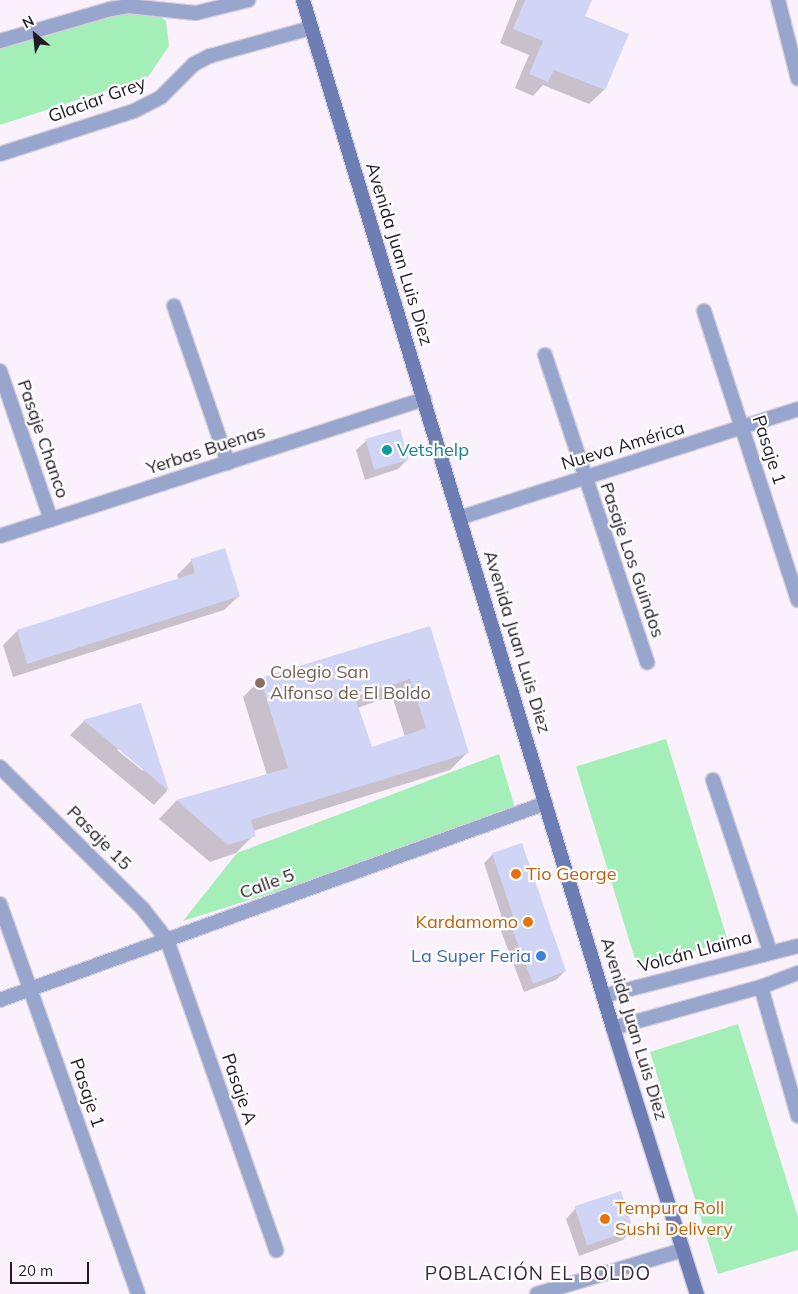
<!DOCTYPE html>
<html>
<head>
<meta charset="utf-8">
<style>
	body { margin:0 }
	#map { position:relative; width:798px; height:1294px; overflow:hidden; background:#faf1fd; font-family:Mulish,sans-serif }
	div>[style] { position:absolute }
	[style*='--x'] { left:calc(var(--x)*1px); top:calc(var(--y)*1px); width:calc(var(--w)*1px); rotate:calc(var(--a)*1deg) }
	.green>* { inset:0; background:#a4eeb7; transform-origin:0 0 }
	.shadow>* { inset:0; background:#0003 }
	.building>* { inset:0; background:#d0d4f5; transform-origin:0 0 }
	.roads { filter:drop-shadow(1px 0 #d7cfda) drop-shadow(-1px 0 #d7cfda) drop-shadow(0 1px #d7cfda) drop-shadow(0 -1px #d7cfda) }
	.minor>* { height:14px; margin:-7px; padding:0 7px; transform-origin:7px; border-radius:7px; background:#98a5cc }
	.tertiary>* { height:14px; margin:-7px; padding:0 7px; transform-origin:7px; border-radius:7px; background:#98a5cc }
	.secondary>* { height:14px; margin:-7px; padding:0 7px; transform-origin:7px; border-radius:7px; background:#6d7eb5 }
	.dots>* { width:14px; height:14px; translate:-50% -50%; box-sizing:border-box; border:2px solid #fff; border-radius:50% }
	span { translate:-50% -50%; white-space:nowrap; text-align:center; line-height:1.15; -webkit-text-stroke:4.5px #fff; paint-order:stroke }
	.street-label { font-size:18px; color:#221a24 }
	.culture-label { font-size:18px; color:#0d838f }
	.left { translate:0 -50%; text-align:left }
	.education-label { font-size:18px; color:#785e54 }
	.food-label { font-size:18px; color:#c56008 }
	.right { translate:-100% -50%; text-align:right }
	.shop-label { font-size:18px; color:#366cbe }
	.neighbourhood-label { font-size:19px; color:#3c2b43; letter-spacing:1px }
	.north { position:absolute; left:10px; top:10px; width:50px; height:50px; -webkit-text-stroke:4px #fff; paint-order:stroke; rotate:332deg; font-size:14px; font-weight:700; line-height:20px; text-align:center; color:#221a24 }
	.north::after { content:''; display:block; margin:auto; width:18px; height:22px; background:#221a24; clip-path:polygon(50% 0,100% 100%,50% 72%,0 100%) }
	.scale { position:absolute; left:10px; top:1262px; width:79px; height:22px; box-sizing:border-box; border:2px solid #221a24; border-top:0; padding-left:6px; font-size:15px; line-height:18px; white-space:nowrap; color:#221a24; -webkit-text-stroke:4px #fff; paint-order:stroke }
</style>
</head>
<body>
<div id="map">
	<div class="green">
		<i style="clip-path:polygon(123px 0,140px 0,166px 21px,169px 46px,148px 77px,0 125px,0 40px)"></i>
		<i style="left:666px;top:739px;width:211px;height:94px;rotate:73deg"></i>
		<i style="clip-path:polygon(499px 754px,517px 815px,183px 921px,237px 853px)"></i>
		<i style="clip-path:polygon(738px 1024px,798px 1217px,798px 1250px,718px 1274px,650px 1052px)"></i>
	</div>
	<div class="shadow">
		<i style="clip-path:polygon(517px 0,590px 0,584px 17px,627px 34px,604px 90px,589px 104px,543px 85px,533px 96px,515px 88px,529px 55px,500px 43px)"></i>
		<i style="clip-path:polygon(366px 441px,408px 459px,398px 469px,365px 480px,356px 450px)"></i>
		<i style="clip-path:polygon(192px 560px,239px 596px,224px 610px,13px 677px,3px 645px,17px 631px,179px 580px,177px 575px)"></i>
		<i style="clip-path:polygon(evenodd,430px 627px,468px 752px,450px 770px,253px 831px,254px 835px,236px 853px,210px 862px,159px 819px,176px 801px,267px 775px,243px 697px,261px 679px,430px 627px,392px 696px,405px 737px,371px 748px,357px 708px,392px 696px)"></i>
		<i style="clip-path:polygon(evenodd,140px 705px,167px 791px,154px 805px,70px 735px,84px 721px,140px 705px,119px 748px,143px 767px,143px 771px,117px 750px,119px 748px)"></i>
		<i style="clip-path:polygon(493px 854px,565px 971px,556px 980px,524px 992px,501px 931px,505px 927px,484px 863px)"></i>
		<i style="clip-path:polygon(575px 1209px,633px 1230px,623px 1240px,579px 1256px,566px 1219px)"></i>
	</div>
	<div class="building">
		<i style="clip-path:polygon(525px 0,592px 0,585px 16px,629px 34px,605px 90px,554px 70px,548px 82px,529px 74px,543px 41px,513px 29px)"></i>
		<i style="left:400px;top:429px;width:32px;height:36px;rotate:74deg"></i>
		<i style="clip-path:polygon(225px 548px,240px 596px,27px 664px,17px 630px,195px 573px,191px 559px)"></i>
		<i style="clip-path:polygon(evenodd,430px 626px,469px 753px,251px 820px,256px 836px,228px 845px,176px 800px,288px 768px,260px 678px,430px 626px,410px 679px,426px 728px,372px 747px,355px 697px,410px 679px)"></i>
		<i style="clip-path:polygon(141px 703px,169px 791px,83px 720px)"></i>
		<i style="clip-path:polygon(522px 843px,566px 971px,533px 984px,509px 921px,514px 919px,492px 853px)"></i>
		<i style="left:621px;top:1191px;width:41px;height:49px;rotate:72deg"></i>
	</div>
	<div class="roads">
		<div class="minor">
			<i style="--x:778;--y:0;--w:81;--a:75.8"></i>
			<i style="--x:0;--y:41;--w:116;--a:-16.1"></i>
			<i style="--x:111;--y:9;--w:17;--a:-10"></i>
			<i style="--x:128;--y:6;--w:68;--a:5.9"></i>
			<i style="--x:196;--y:13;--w:54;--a:-14"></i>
			<i style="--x:0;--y:154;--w:141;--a:-17.8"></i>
			<i style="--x:134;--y:111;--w:30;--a:-27"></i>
			<i style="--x:161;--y:97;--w:47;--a:-45"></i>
			<i style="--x:194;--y:64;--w:18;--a:-27"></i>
			<i style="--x:210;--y:56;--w:105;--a:-15.5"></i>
			<i style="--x:174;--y:306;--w:166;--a:71"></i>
			<i style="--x:704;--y:311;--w:304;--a:72"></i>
			<i style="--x:545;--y:355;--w:324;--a:71.6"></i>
			<i style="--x:0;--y:371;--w:157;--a:71.1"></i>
			<i style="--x:459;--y:518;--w:356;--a:-17.8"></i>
			<i style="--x:0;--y:536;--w:446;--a:-17.9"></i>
			<i style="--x:0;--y:767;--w:202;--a:44.8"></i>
			<i style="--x:143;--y:909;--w:39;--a:52"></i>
			<i style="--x:167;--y:940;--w:329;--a:70.6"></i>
			<i style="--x:713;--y:780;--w:180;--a:71.6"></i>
			<i style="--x:0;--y:904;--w:414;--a:70.5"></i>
			<i style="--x:761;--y:987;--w:134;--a:74"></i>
			<i style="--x:603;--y:996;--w:201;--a:-14.4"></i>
			<i style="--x:613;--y:1028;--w:154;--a:-15.5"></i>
			<i style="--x:761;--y:987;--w:40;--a:-21"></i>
			<i style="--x:537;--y:1294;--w:152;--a:-16.8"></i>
		</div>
		<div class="tertiary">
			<i style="--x:0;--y:1000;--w:580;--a:-19.84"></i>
		</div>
		<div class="secondary">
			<i style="--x:303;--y:0;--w:1074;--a:73.22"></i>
			<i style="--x:613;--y:1028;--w:279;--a:72.5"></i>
		</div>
	</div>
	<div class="dots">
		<i style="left:387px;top:450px;background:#0f9aa8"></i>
		<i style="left:260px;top:683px;background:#8d6e63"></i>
		<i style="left:516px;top:874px;background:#e8710a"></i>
		<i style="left:528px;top:922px;background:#e8710a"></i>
		<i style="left:541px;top:956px;background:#3f7fe0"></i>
		<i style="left:605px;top:1219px;background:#e8710a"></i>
	</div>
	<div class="street-label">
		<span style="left:97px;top:100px;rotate:-20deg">Glaciar Grey</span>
		<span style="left:399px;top:254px;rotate:73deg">Avenida Juan Luis Diez</span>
		<span style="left:43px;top:439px;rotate:71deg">Pasaje Chanco</span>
		<span style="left:623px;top:446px;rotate:-17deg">Nueva América</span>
		<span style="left:206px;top:450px;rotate:-18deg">Yerbas Buenas</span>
		<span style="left:769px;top:450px;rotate:72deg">Pasaje 1</span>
		<span style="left:632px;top:560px;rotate:71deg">Pasaje Los Guindos</span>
		<span style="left:517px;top:642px;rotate:73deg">Avenida Juan Luis Diez</span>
		<span style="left:99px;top:838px;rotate:45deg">Pasaje 15</span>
		<span style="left:267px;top:884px;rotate:-20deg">Calle 5</span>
		<span style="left:695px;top:952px;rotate:-15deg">Volcán Llaima</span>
		<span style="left:634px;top:1029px;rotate:73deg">Avenida Juan Luis Diez</span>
		<span style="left:239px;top:1089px;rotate:71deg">Pasaje A</span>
		<span style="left:87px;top:1093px;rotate:71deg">Pasaje 1</span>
	</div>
	<div class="culture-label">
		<span class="left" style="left:397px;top:450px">Vetshelp</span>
	</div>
	<div class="education-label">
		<span class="left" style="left:270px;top:683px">Colegio San<br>Alfonso de El Boldo</span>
	</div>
	<div class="food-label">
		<span class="left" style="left:526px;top:874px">Tio George</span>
		<span class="right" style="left:518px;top:922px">Kardamomo</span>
		<span class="left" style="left:615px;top:1219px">Tempura Roll<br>Sushi Delivery</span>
	</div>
	<div class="shop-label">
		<span class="right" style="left:531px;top:956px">La Super Feria</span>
	</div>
	<div class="neighbourhood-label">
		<span style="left:538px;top:1274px">POBLACIÓN EL BOLDO</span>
	</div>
	<div class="north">N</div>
	<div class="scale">20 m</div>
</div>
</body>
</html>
